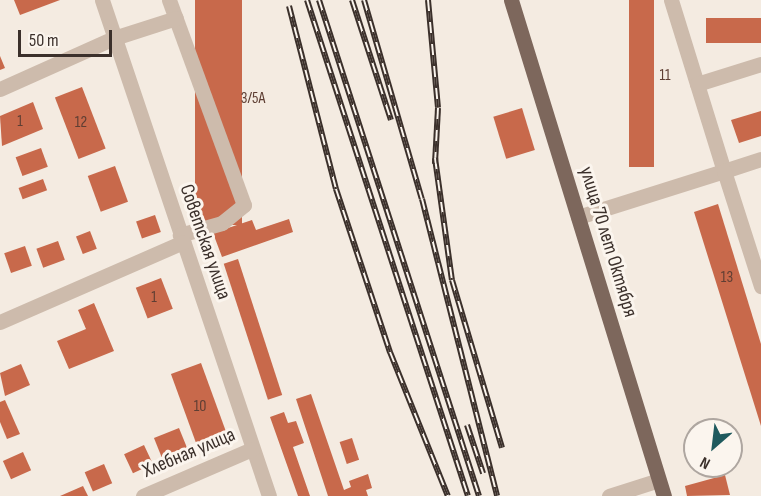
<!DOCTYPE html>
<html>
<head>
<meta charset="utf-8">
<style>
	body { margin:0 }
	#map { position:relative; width:761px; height:496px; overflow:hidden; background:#f4ebe1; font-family:"Sofia Sans Condensed",sans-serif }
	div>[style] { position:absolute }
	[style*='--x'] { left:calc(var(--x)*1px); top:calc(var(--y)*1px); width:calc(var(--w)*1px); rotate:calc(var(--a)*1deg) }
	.building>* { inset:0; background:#c8694b; transform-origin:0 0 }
	.minor>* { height:15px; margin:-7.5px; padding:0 7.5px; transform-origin:7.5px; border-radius:7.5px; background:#cdbbac }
	.major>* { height:15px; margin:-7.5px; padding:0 7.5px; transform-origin:7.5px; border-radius:7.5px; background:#7d675c }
	.rail>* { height:6px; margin-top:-3px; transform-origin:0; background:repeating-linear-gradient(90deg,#fbf5ee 0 11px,#3b302b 0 22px); box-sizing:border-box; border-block:2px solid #3b302b }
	span { translate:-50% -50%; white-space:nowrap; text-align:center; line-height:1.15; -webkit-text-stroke:6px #fbf5ee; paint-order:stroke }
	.number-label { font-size:16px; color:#5e3e33 }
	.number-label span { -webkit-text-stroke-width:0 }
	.street-label { font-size:20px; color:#3b302b }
	.north { position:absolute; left:683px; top:418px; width:60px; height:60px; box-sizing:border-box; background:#fbf5ee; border:2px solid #aea6a0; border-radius:50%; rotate:208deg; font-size:16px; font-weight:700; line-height:24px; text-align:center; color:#3b302b }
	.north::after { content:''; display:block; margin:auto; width:21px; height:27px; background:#1f5a5e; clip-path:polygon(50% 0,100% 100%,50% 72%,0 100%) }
	.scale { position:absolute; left:18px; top:30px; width:94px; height:27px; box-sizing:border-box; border:3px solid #3b302b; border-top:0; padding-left:8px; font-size:18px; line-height:21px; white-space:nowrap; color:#3b302b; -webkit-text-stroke:4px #fbf5ee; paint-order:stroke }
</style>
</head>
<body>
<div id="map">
	<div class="building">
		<i style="clip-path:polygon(14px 0,60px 0,20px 15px)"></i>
		<i style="left:195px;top:0;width:47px;height:225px"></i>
		<i style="left:629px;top:0;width:25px;height:167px"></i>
		<i style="left:761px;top:18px;width:25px;height:55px;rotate:90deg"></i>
		<i style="clip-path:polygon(0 56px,5px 68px,0 70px)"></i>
		<i style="left:82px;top:87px;width:66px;height:29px;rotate:69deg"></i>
		<i style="clip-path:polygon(33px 102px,43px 129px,2px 146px,0 116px)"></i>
		<i style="left:522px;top:108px;width:44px;height:30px;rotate:73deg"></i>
		<i style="clip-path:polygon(761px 111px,761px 136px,739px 143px,731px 120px)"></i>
		<i style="left:41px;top:148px;width:20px;height:27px;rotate:70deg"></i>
		<i style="left:115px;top:166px;width:38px;height:29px;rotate:70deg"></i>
		<i style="left:43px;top:179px;width:12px;height:26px;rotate:70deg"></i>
		<i style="clip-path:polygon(718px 204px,761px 344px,761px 426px,694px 212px)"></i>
		<i style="left:155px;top:215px;width:18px;height:20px;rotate:71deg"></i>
		<i style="clip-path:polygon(289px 219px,293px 232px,222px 257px,213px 233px,252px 220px,256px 230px)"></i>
		<i style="left:90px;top:231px;width:19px;height:15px;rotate:69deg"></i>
		<i style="left:58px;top:241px;width:20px;height:23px;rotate:70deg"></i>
		<i style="left:25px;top:246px;width:21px;height:22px;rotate:71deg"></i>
		<i style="left:238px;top:259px;width:143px;height:15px;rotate:72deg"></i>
		<i style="left:161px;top:278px;width:33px;height:27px;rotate:69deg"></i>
		<i style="clip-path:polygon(94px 303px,114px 351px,69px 369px,57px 341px,86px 329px,78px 310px)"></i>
		<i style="left:201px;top:363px;width:82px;height:32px;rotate:70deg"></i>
		<i style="clip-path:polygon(21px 364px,30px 385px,5px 396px,0 373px)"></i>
		<i style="clip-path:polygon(311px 394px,344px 490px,351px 487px,349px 481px,368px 474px,372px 488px,366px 490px,368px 496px,328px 496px,296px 399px)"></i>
		<i style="clip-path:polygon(5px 400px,20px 434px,7px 439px,0 422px,0 402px)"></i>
		<i style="clip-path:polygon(284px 412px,288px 423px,296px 421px,304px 443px,293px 447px,310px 496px,298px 496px,270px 417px)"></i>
		<i style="left:179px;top:428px;width:27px;height:27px;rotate:68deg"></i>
		<i style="left:352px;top:438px;width:23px;height:13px;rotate:72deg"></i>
		<i style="left:144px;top:445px;width:21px;height:22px;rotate:65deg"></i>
		<i style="left:23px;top:452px;width:20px;height:22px;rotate:66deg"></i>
		<i style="left:104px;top:464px;width:21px;height:21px;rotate:67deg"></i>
		<i style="clip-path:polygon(725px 475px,730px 495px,687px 496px,685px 486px)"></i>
		<i style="clip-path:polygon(83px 486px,88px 496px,60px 496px)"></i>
	</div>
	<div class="minor">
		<i style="--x:102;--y:0;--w:523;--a:71.39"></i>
		<i style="--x:169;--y:0;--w:218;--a:69.9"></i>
		<i style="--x:244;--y:205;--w:28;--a:141"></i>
		<i style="--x:222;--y:223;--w:44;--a:164.1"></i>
		<i style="--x:671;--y:0;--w:179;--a:72.8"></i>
		<i style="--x:724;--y:171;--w:39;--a:-18"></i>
		<i style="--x:697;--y:84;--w:67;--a:-17.4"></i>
		<i style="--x:0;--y:89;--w:125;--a:-24.1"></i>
		<i style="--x:114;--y:38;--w:65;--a:-17.9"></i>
		<i style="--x:578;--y:217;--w:153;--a:-17.5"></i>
		<i style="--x:724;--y:171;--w:121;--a:72.2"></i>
		<i style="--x:0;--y:322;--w:200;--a:-23.6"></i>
		<i style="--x:143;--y:496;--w:119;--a:-23.3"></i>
		<i style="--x:609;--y:496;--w:52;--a:-17.7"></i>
	</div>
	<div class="major">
		<i style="--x:511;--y:0;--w:519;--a:72.86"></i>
	</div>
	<div class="rail">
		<i style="--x:307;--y:0;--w:521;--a:72.02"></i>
		<i style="--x:319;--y:0;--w:521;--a:72.12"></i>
		<i style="--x:352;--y:0;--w:126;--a:72"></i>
		<i style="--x:364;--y:0;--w:207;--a:73.8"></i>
		<i style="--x:422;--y:199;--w:306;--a:75.8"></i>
		<i style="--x:428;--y:0;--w:108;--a:84.7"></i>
		<i style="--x:438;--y:108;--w:56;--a:93.1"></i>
		<i style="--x:289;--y:6;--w:189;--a:75.6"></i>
		<i style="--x:336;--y:189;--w:172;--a:71.7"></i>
		<i style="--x:390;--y:352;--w:155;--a:68.1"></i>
		<i style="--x:435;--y:158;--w:123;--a:82.1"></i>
		<i style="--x:452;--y:280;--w:175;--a:73.4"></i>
		<i style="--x:467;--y:425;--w:51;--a:71.6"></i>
	</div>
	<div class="number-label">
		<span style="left:665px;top:76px">11</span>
		<span style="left:253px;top:99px">3/5А</span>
		<span style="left:20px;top:122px">1</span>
		<span style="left:81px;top:123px">12</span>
		<span style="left:727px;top:278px">13</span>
		<span style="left:154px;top:298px">1</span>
		<span style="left:200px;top:407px">10</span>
	</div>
	<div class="street-label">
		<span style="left:205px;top:242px;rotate:71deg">Советская улица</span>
		<span style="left:608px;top:242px;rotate:73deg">улица 70 лет Октября</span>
		<span style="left:189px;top:453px;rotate:-23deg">Хлебная улица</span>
	</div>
	<div class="north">N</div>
	<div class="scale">50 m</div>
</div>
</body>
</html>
